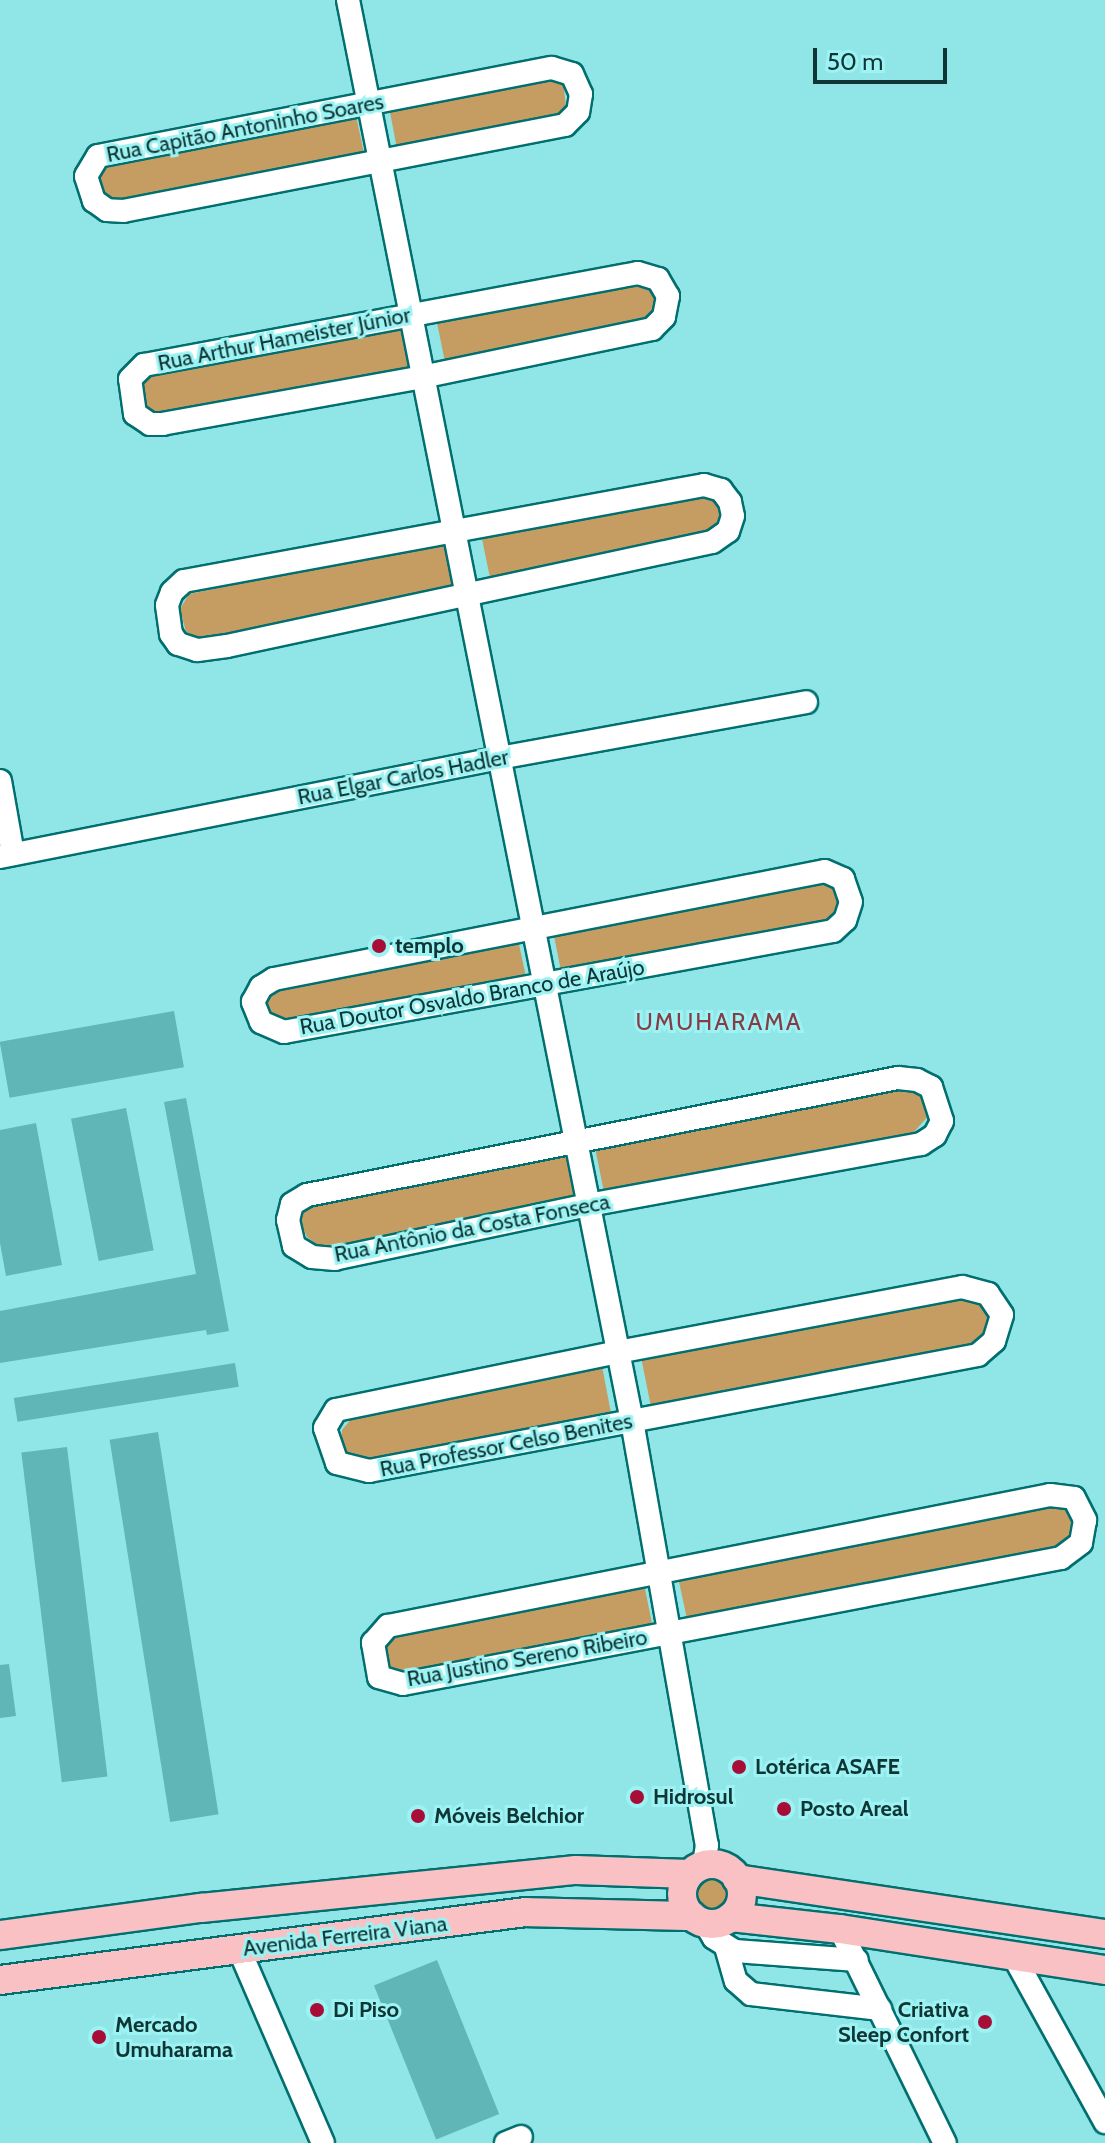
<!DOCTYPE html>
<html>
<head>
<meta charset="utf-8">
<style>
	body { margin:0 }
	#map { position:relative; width:1105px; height:2143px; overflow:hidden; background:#90e6e6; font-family:Cabin,sans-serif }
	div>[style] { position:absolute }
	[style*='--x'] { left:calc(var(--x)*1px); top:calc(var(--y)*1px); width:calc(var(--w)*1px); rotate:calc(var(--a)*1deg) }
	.green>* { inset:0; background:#c59d63 }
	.round { border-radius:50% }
	.building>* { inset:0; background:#60b6b6; transform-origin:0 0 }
	.roads { filter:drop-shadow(2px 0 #016f6f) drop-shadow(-2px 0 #016f6f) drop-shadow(0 2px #016f6f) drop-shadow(0 -2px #016f6f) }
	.minor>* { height:22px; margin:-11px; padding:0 11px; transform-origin:11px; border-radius:11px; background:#fff }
	.major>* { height:28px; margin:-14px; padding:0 14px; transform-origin:14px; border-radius:14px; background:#fac1c5 }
	.major>.ring { margin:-14px; padding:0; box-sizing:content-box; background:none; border:28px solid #fac1c5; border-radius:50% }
	.dots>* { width:22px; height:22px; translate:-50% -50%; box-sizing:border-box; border:4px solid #9df3f3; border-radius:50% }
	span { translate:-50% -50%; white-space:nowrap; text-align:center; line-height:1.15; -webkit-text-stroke:6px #9df3f3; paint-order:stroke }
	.street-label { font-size:22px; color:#103535 }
	.poi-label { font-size:22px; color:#103535; font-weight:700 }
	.left { translate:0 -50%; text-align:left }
	.right { translate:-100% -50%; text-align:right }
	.neighbourhood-label { font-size:24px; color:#853c44; letter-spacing:2px }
	.scale { position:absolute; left:813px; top:48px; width:134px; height:36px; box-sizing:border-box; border:4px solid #103535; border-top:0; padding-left:10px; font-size:24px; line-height:28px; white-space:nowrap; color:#103535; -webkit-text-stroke:6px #9df3f3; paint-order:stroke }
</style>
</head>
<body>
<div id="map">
	<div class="green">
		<i style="clip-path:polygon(552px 76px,563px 82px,566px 106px,557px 118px,397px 149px,389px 107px)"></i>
		<i style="clip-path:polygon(355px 111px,364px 153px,114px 205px,100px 198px,94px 175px,105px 159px)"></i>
		<i style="clip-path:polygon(635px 279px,653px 284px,659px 298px,648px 322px,445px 362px,436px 318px)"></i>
		<i style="clip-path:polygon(400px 322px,410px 368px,159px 421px,143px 414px,137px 391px,145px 376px)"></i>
		<i style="clip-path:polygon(700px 491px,719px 498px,723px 513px,716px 527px,704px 536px,490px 578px,481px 534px)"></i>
		<i style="clip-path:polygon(444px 542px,454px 588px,202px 639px,186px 632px,180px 609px,189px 594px)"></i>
		<i style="clip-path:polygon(824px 878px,839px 886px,844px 902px,839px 917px,825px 925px,562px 976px,553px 931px)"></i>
		<i style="clip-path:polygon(517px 935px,526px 977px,285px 1026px,266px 1018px,265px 992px)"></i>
		<i style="clip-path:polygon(900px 1085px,925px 1094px,932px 1112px,913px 1133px,604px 1192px,594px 1143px)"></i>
		<i style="clip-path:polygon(568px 1147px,578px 1197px,332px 1246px,319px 1246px,307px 1237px,298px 1216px,313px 1198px)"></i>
		<i style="clip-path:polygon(962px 1295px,985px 1300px,991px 1318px,981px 1339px,971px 1345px,651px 1407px,641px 1357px)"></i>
		<i style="clip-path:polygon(602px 1366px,611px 1413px,367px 1462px,350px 1457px,341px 1444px,342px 1430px,354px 1416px)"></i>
		<i style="clip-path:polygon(1049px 1501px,1069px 1509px,1079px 1521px,1073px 1537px,1056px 1549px,688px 1624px,678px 1577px)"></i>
		<i style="clip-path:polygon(644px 1584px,653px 1628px,404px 1677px,389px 1669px,383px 1644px,396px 1632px)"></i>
		<i class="round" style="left:696px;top:1877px;width:34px;height:34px"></i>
	</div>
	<div class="building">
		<i style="left:174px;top:1011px;width:57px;height:177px;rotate:80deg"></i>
		<i style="clip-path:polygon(186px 1098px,229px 1331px,207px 1335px,206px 1330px,0 1363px,0 1311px,196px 1274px,164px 1102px)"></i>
		<i style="left:126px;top:1108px;width:145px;height:56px;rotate:79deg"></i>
		<i style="clip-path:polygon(36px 1123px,62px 1265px,6px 1276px,0 1243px,0 1130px)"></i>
		<i style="left:235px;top:1363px;width:24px;height:224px;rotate:81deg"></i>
		<i style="left:158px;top:1432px;width:387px;height:49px;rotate:81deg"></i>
		<i style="left:67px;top:1447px;width:332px;height:46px;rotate:83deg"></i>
		<i style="clip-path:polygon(9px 1664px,16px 1716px,0 1718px,0 1665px)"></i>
		<i style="left:437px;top:1960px;width:166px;height:68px;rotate:68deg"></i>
	</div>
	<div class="roads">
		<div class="minor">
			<i style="--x:348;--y:0;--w:1449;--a:78.7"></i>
			<i style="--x:632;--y:1421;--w:431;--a:80"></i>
			<i style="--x:707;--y:1845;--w:20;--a:99"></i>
			<i style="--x:552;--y:68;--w:21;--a:17"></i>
			<i style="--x:572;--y:74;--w:22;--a:66"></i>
			<i style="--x:581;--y:94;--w:18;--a:99"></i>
			<i style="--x:578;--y:112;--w:18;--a:135"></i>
			<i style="--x:565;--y:125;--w:449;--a:169"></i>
			<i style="--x:124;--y:211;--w:17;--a:-177"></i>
			<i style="--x:107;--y:210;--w:16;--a:-145"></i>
			<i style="--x:94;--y:201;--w:26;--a:-108"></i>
			<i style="--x:86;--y:176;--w:23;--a:-59"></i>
			<i style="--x:98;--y:156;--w:462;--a:-11"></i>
			<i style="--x:638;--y:273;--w:21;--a:17"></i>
			<i style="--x:658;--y:279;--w:20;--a:60"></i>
			<i style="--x:668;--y:296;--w:21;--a:101"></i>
			<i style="--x:664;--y:317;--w:17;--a:135"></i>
			<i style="--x:652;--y:329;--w:234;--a:168.2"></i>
			<i style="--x:423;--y:377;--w:264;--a:169.8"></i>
			<i style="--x:163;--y:424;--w:13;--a:180"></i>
			<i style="--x:150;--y:424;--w:18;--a:-146"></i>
			<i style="--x:135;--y:414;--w:35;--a:-98"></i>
			<i style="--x:130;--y:379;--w:20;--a:-45"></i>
			<i style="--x:144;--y:365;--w:502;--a:-10.55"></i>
			<i style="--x:704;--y:485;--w:18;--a:16"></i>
			<i style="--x:721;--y:490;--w:15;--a:53"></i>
			<i style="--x:730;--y:502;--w:14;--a:78"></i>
			<i style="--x:733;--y:516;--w:16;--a:108"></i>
			<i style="--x:728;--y:531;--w:19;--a:145"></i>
			<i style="--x:712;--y:542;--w:496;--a:167.9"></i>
			<i style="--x:227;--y:646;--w:30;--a:172"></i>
			<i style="--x:197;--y:650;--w:20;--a:-162"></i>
			<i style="--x:178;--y:644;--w:12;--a:-125"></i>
			<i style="--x:171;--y:634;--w:29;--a:-98"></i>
			<i style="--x:167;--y:605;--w:14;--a:-69"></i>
			<i style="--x:172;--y:592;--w:16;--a:-43"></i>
			<i style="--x:184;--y:581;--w:529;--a:-10.46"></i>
			<i style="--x:0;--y:781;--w:74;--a:79.9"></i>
			<i style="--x:0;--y:857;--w:509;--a:-11.22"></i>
			<i style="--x:499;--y:758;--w:312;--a:-10.3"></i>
			<i style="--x:825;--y:871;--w:20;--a:24"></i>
			<i style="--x:843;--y:879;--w:24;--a:71"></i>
			<i style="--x:851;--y:902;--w:19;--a:108"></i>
			<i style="--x:845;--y:920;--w:16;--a:137"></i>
			<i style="--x:833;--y:931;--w:558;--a:169.58"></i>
			<i style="--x:284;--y:1032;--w:25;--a:-157"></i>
			<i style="--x:261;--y:1022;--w:22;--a:-112"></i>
			<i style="--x:253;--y:1002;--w:17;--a:-62"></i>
			<i style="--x:261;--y:987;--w:15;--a:-32"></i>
			<i style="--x:274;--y:979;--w:561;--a:-11.09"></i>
			<i style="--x:898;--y:1078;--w:19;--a:6"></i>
			<i style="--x:917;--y:1080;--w:16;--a:27"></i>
			<i style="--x:931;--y:1087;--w:36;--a:72"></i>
			<i style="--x:942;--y:1121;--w:16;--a:117"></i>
			<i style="--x:935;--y:1135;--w:17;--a:147"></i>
			<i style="--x:921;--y:1144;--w:339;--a:169.6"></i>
			<i style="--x:588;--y:1205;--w:259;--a:168"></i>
			<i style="--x:335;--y:1259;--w:23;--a:-175"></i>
			<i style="--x:312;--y:1257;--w:21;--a:-149"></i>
			<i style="--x:294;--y:1246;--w:27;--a:-103"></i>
			<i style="--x:288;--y:1220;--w:16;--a:-76"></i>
			<i style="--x:292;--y:1204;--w:17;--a:-31"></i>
			<i style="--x:307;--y:1195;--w:602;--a:-11.2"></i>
			<i style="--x:962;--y:1287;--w:27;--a:15"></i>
			<i style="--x:988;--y:1294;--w:25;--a:56"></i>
			<i style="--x:1002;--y:1315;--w:27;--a:107"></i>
			<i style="--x:994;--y:1341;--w:21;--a:139"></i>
			<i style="--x:978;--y:1355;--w:620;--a:169.22"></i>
			<i style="--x:369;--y:1471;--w:33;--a:-166"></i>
			<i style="--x:337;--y:1463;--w:37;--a:-109"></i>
			<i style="--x:325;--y:1428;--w:21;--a:-59"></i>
			<i style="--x:336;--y:1410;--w:288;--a:-11.6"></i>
			<i style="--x:618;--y:1352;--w:350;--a:-10.7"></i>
			<i style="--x:1050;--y:1495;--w:24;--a:7"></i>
			<i style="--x:1074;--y:1498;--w:25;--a:63"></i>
			<i style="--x:1085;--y:1520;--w:23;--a:100"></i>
			<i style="--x:1081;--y:1543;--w:25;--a:143"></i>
			<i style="--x:1061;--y:1558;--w:670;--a:169.16"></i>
			<i style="--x:403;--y:1684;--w:25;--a:-164"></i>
			<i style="--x:379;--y:1677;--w:35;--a:-100"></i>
			<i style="--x:373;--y:1643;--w:23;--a:-49"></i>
			<i style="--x:388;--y:1626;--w:675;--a:-11.19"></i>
			<i style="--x:705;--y:1923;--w:17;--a:59"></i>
			<i style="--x:714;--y:1938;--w:25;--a:32"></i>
			<i style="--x:735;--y:1951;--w:122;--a:4.2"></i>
			<i style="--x:840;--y:1929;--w:238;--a:63.9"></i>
			<i style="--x:726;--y:1947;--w:35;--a:74"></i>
			<i style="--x:736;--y:1981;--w:20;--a:41"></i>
			<i style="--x:751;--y:1994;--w:130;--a:6.6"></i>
			<i style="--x:239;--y:1949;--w:211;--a:66.6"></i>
			<i style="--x:1013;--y:1955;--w:191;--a:61.1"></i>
			<i style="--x:506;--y:2143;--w:16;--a:-22"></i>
		</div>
		<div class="major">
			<i class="ring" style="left:682px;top:1864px;width:32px;height:32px"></i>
			<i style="--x:737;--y:1879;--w:372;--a:8.5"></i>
			<i style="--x:731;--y:1917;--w:110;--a:6.3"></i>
			<i style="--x:840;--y:1929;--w:268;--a:8.8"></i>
			<i style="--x:0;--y:1935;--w:203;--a:-7.7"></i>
			<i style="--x:201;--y:1908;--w:377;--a:-5.8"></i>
			<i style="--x:576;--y:1870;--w:113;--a:2"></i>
			<i style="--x:0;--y:1980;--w:530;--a:-7.37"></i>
			<i style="--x:526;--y:1912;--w:166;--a:1.4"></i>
		</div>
	</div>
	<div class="dots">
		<i style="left:379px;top:946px;background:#a70d37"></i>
		<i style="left:739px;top:1767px;background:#a70d37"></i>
		<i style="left:637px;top:1797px;background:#a70d37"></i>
		<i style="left:784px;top:1809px;background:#a70d37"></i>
		<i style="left:418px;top:1816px;background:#a70d37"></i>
		<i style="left:317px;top:2010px;background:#a70d37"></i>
		<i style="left:985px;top:2022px;background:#a70d37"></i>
		<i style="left:99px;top:2037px;background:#a70d37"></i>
	</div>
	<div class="street-label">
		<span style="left:245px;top:128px;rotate:-11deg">Rua Capitão Antoninho Soares</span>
		<span style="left:284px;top:339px;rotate:-11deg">Rua Arthur Hameister Júnior</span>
		<span style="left:403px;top:777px;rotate:-11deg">Rua Elgar Carlos Hadler</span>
		<span style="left:472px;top:997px;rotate:-10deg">Rua Doutor Osvaldo Branco de Araújo</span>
		<span style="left:472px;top:1228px;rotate:-11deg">Rua Antônio da Costa Fonseca</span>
		<span style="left:506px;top:1445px;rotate:-11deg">Rua Professor Celso Benites</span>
		<span style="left:527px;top:1658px;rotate:-10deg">Rua Justino Sereno Ribeiro</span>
		<span style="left:345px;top:1936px;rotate:-7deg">Avenida Ferreira Viana</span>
	</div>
	<div class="poi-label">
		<span class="left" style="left:395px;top:946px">templo</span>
		<span class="left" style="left:755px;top:1767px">Lotérica ASAFE</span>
		<span class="left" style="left:653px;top:1797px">Hidrosul</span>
		<span class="left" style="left:800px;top:1809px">Posto Areal</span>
		<span class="left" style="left:434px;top:1816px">Móveis Belchior</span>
		<span class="right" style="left:969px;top:2022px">Criativa<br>Sleep Confort</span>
		<span class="left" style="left:333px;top:2010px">Di Piso</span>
		<span class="left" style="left:115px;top:2037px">Mercado<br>Umuharama</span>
	</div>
	<div class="neighbourhood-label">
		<span style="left:719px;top:1022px">UMUHARAMA</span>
	</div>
	<div class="scale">50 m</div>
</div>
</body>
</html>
